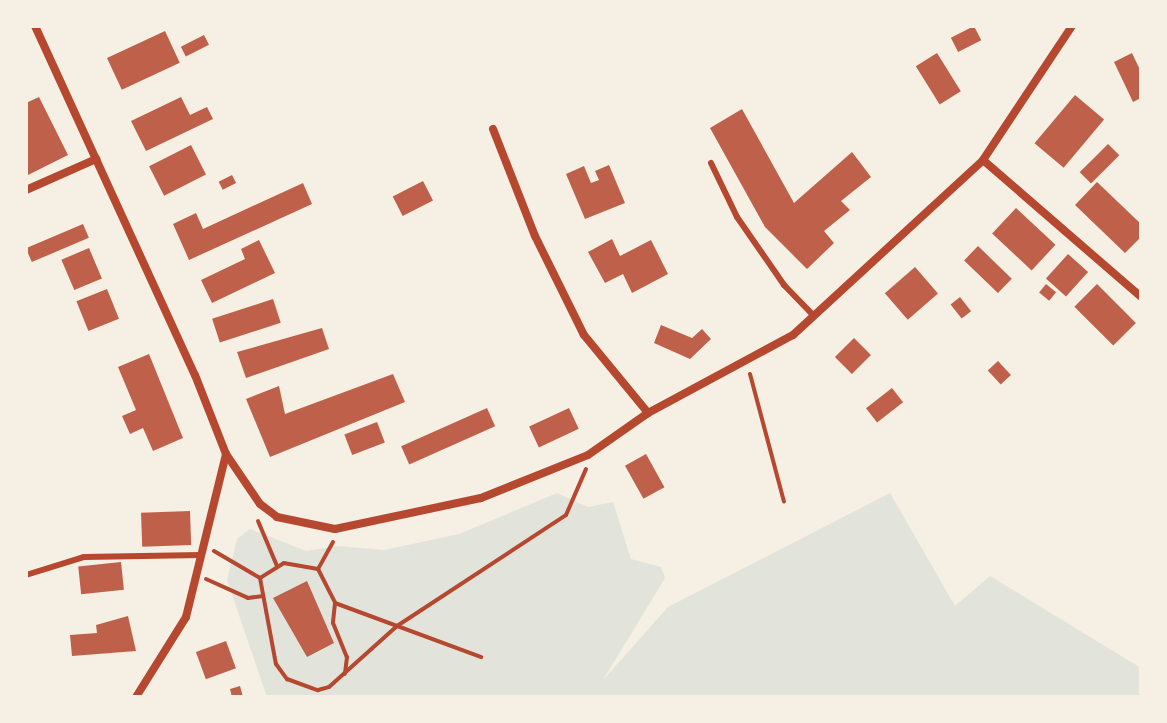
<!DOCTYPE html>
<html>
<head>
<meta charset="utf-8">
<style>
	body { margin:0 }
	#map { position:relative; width:1167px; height:723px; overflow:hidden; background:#f6efe4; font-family:Georgia,serif }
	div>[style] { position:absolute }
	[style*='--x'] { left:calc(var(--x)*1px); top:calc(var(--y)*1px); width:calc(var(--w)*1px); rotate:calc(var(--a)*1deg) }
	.green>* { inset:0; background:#e2e4dc }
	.building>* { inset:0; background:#bf614a; transform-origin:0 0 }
	.path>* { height:4px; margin:-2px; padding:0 2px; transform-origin:2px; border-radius:2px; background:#b5482f }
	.service>* { height:6px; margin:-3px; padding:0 3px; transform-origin:3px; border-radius:3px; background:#b5482f }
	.minor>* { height:8px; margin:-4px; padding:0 4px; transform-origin:4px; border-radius:4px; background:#b5482f }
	span { translate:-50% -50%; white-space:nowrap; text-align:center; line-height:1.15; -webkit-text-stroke:6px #f6efe4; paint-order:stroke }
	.frame { position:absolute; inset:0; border:28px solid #f6efe4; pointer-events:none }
</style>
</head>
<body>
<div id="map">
	<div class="green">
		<i style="clip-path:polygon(557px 493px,588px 507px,613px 502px,631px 559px,661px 567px,665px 578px,603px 680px,668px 607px,890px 493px,955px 606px,990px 576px,1141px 668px,1141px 697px,267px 697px,227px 580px,237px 539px,250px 529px,306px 551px,338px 546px,384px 550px,459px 534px)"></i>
	</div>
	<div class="building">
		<i style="left:974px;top:26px;width:16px;height:26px;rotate:63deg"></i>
		<i style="left:165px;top:31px;width:35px;height:64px;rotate:65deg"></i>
		<i style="left:204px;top:35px;width:11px;height:26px;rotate:63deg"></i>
		<i style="left:937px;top:53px;width:45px;height:25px;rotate:58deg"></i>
		<i style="clip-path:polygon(1132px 53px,1141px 72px,1141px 98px,1133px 102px,1114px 62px)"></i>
		<i style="left:1075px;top:95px;width:38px;height:63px;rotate:40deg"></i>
		<i style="clip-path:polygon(39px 97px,68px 155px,26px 176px,26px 103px)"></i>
		<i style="clip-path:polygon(181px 97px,190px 115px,207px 107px,213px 119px,146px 151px,131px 121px)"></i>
		<i style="clip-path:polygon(742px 109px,794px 203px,852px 152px,871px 177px,841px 201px,850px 210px,824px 231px,834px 243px,807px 269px,765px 227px,710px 128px)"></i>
		<i style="left:1108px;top:144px;width:16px;height:40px;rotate:45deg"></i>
		<i style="left:191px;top:145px;width:33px;height:47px;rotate:63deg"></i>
		<i style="clip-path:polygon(609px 165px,625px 203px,585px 219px,566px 174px,584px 166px,591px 183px,599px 180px,595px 171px)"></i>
		<i style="left:232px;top:175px;width:9px;height:15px;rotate:63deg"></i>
		<i style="left:423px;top:181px;width:22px;height:34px;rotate:63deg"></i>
		<i style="clip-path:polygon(1097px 182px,1141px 224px,1141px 237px,1125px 253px,1075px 205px)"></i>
		<i style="clip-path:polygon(303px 183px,312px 204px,189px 260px,173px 224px,196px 213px,203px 229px)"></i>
		<i style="left:1016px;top:208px;width:54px;height:35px;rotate:43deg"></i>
		<i style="left:83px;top:224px;width:15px;height:62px;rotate:67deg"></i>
		<i style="clip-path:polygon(612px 239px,620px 256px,651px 240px,668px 274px,632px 293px,623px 274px,605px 283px,588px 252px)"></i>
		<i style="clip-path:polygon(259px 240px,275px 273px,212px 303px,201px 280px,245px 259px,241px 249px)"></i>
		<i style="left:978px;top:246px;width:47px;height:20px;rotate:44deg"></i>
		<i style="left:89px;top:248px;width:33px;height:30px;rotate:67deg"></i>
		<i style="left:1068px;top:254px;width:27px;height:33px;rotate:42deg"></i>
		<i style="left:915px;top:267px;width:35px;height:40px;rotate:49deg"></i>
		<i style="left:1046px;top:284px;width:13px;height:11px;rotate:39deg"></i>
		<i style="left:1097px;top:284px;width:55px;height:32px;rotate:45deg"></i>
		<i style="left:107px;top:289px;width:32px;height:33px;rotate:68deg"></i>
		<i style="left:960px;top:297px;width:18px;height:12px;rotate:52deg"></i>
		<i style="left:273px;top:299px;width:25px;height:64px;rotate:72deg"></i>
		<i style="clip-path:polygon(661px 325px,692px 338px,702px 329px,711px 339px,690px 359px,654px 343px)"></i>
		<i style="clip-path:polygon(322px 328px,329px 349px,246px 378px,237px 352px)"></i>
		<i style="left:854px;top:338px;width:24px;height:27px;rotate:45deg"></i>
		<i style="clip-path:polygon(149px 354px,183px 438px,153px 451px,143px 428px,130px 434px,122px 416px,136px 410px,118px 367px)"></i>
		<i style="left:998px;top:361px;width:19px;height:14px;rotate:47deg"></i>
		<i style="clip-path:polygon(393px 374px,405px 402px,270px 457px,246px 399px,279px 386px,285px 414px)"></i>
		<i style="left:892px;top:388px;width:18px;height:33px;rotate:52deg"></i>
		<i style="left:487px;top:408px;width:20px;height:94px;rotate:66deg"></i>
		<i style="left:569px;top:408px;width:23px;height:44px;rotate:65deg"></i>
		<i style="left:377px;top:422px;width:22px;height:35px;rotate:69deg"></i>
		<i style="left:646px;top:454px;width:38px;height:24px;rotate:61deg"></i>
		<i style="left:190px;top:511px;width:34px;height:49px;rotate:88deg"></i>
		<i style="left:121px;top:562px;width:28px;height:43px;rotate:84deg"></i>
		<i style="clip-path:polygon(307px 581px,334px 643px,307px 657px,273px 598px)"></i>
		<i style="clip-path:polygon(128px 616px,136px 651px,72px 656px,70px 635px,97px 633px,96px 625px)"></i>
		<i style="left:226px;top:641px;width:29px;height:32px;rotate:70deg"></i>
		<i style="clip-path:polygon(240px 686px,243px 697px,232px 697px,230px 689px)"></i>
	</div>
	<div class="path">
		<i style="--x:750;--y:374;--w:132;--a:75.1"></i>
		<i style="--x:258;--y:521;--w:49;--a:67.1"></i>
		<i style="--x:333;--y:542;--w:31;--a:119"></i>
		<i style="--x:318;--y:569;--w:38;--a:63"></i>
		<i style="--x:335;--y:603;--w:156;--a:20.3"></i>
		<i style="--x:214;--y:551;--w:53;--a:30.4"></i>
		<i style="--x:318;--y:569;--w:35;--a:-170"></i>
		<i style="--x:284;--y:563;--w:28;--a:148"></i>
		<i style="--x:260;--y:578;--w:87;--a:79.5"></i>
		<i style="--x:276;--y:664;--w:19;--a:54"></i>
		<i style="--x:287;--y:679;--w:33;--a:20"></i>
		<i style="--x:318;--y:690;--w:11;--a:-15"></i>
		<i style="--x:329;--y:687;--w:91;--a:-41.9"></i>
		<i style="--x:397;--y:626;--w:202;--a:-33.3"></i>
		<i style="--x:566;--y:515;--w:50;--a:-66.5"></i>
		<i style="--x:206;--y:579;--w:46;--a:24.3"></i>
		<i style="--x:248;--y:598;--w:15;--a:-8"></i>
		<i style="--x:335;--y:603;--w:20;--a:96"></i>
		<i style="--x:333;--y:623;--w:37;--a:68"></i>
		<i style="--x:347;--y:657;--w:17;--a:97"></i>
	</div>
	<div class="service">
		<i style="--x:711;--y:163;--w:60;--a:64.3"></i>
		<i style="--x:737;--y:217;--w:83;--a:55.3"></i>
		<i style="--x:784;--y:285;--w:43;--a:45.9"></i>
		<i style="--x:26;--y:575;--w:61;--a:-17.2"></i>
		<i style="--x:84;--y:557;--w:117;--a:-1"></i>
	</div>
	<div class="minor">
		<i style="--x:35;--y:26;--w:384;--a:65.4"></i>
		<i style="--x:195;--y:375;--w:85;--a:68.6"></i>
		<i style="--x:226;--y:454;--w:60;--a:55.8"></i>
		<i style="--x:260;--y:504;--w:21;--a:37"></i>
		<i style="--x:277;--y:517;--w:59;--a:11.7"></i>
		<i style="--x:335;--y:529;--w:149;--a:-12"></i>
		<i style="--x:481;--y:498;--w:115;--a:-21.9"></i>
		<i style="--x:588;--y:455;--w:73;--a:-35"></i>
		<i style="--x:648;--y:413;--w:165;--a:-28.3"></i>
		<i style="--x:793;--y:335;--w:258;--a:-42.6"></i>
		<i style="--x:983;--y:160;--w:161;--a:-56.4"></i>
		<i style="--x:493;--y:129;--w:115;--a:68.6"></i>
		<i style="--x:535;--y:236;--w:110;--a:63.7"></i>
		<i style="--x:584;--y:335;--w:101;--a:50.6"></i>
		<i style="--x:983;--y:160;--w:209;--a:40.9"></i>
		<i style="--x:26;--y:190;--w:77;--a:-23.9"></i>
		<i style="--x:136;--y:697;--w:94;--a:-58"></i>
		<i style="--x:186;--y:617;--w:168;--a:-76.2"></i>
	</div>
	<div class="frame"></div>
</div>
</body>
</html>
